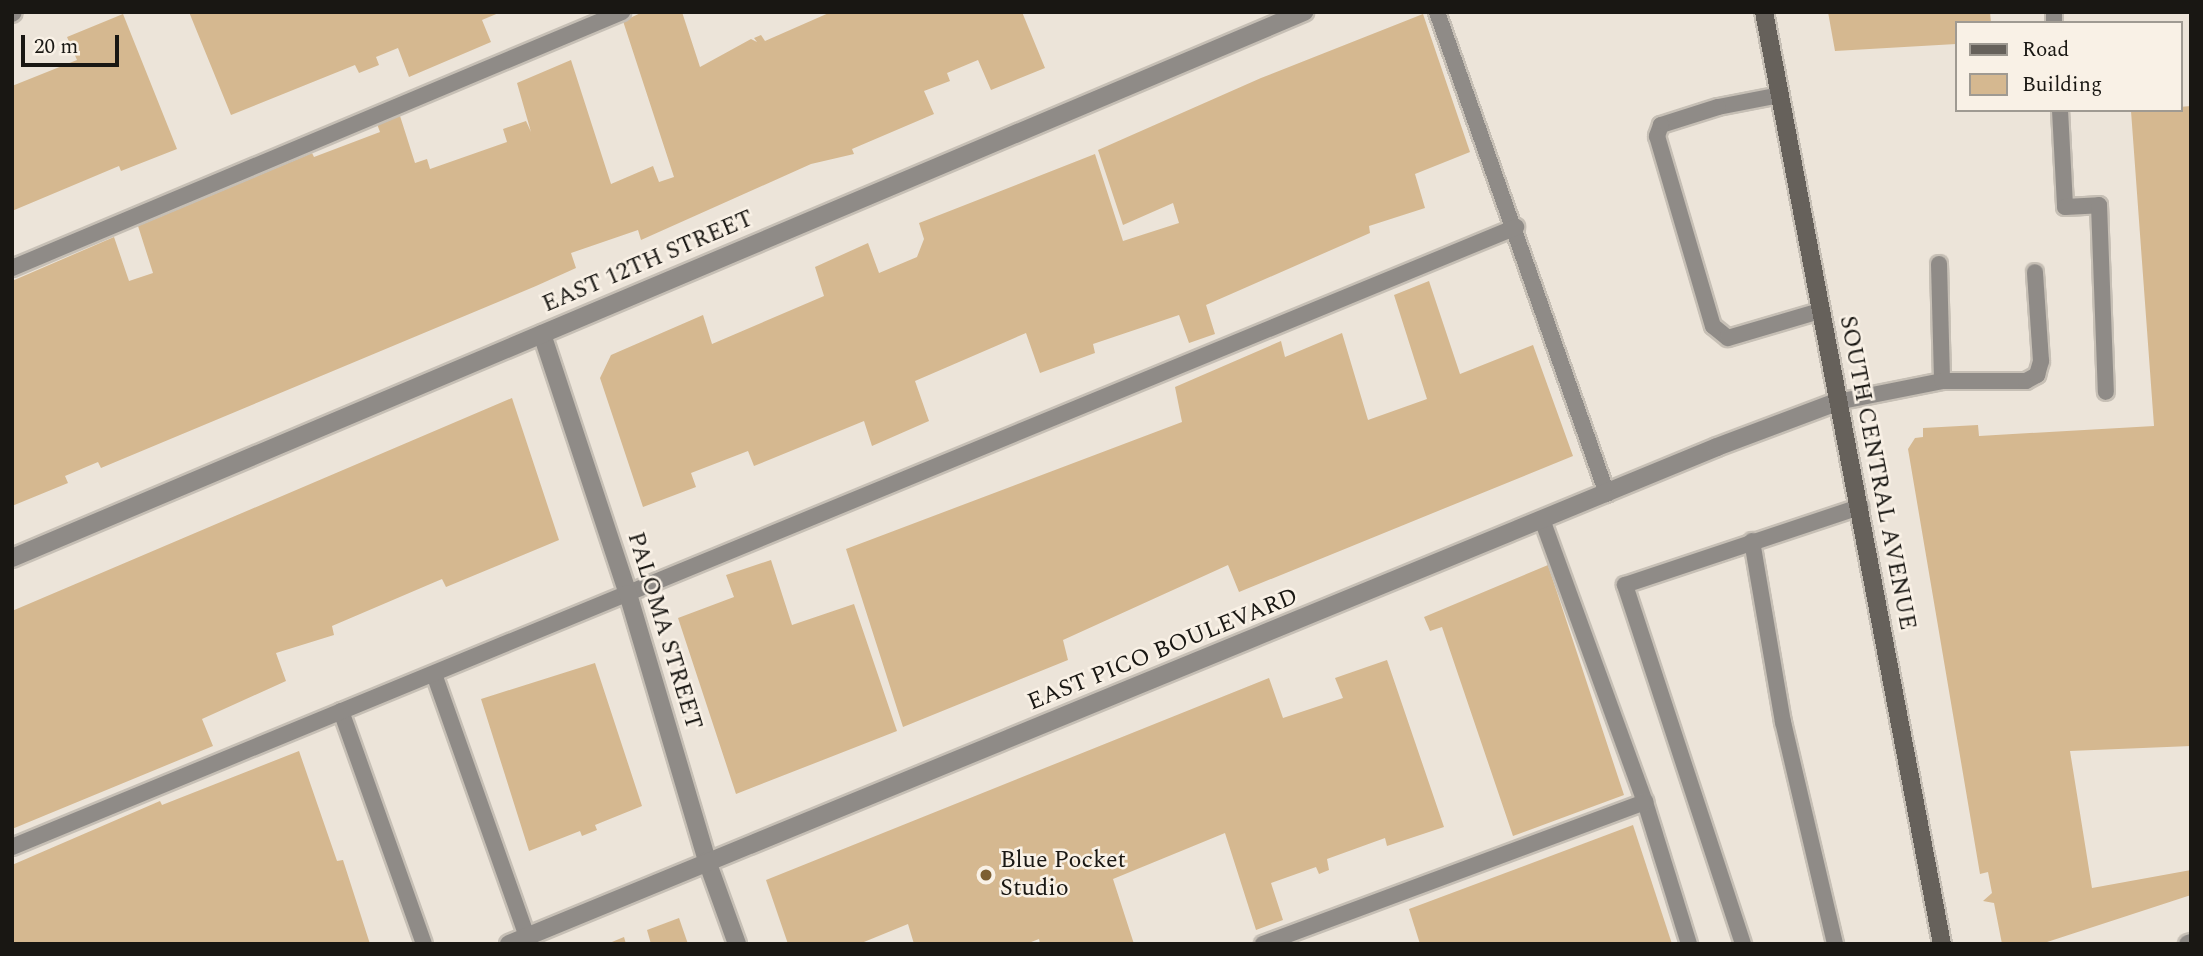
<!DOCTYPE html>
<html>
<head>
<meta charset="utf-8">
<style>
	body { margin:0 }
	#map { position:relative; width:2203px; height:956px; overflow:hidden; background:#ece4d9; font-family:Spectral,serif }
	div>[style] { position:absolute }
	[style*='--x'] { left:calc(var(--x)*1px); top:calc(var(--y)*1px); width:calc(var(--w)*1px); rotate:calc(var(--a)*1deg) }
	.building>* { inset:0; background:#d5b890 }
	.roads { filter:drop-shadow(2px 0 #c6bfb5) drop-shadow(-2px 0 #c6bfb5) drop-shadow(0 2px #c6bfb5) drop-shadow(0 -2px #c6bfb5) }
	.service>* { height:16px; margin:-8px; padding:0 8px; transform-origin:8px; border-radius:8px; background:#8f8b87 }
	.minor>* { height:18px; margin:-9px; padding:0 9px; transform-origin:9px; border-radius:9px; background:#8f8b87 }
	.tertiary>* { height:18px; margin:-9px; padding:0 9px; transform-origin:9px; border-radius:9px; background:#8f8b87 }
	.secondary>* { height:18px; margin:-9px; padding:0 9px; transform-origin:9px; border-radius:9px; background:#66615b }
	.dots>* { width:19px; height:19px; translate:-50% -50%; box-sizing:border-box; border:4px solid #f9f1e6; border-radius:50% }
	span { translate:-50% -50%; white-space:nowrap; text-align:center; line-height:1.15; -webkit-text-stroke:5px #f9f1e6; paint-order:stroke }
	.street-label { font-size:24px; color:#191713 }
	.poi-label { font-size:24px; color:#191713 }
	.left { translate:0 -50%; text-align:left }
	.frame { position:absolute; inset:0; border:14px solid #191713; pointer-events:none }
	.legend { position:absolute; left:1955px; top:21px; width:228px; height:91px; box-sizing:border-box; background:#f9f1e6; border:2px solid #9f9a92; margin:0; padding:9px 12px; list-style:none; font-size:21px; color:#191713 }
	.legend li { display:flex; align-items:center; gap:14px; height:35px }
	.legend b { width:35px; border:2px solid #9f9a92 }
	.scale { position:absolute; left:21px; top:35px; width:98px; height:32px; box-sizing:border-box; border:4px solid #191713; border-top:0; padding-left:9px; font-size:21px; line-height:24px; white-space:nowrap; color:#191713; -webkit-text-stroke:5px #f9f1e6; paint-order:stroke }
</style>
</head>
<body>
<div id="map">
	<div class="building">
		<i style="clip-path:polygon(189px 12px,501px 12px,482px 20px,491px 42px,409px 77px,398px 48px,376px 57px,379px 65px,359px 73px,355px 65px,231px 115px)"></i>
		<i style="clip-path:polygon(643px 12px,682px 12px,700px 67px,751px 39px,757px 42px,754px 38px,761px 35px,765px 41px,831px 12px,1022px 12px,1045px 68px,991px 90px,978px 60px,947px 73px,950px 81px,924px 91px,934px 114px,852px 149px,854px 154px,811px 164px,641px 240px,638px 230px,571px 253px,576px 268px,536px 286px,101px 468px,98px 462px,65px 476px,68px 483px,12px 506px,12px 281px,114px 237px,129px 281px,153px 273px,138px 226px,312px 153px,314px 157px,380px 132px,377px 124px,400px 116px,415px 163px,427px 159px,430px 169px,507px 142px,503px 129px,526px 121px,531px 132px,517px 83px,571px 60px,611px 184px,653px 166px,659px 182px,674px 177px,623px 21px)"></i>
		<i style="clip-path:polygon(1828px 12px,1990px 12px,1991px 23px,1956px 23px,1956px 44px,1835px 51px)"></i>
		<i style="clip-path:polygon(123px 14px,177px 149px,121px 171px,119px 166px,12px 211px,12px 86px,77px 60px,67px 37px)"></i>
		<i style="clip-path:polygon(1423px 14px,1470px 152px,1415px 174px,1425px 208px,1369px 226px,1370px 233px,1206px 305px,1215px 334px,1189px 343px,1179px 315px,1093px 344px,1095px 353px,1040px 373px,1026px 333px,915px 381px,929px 421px,872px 446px,864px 421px,754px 466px,748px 451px,691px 473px,696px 487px,643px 507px,600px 378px,611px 355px,703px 315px,712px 344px,824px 296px,815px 267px,868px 243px,879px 273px,917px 257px,924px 239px,919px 223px,1095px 154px,1123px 241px,1179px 223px,1173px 203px,1123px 225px,1098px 150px,1261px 78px)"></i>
		<i style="clip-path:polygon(2191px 106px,2191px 746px,2070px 751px,2092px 888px,2191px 870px,2191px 895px,2041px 944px,2002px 944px,1994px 903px,1983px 901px,1992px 893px,1988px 872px,1980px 874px,1908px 449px,1915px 438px,1923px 437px,1923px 428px,1978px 425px,1979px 436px,2154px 426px,2131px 111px)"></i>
		<i style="clip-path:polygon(1429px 281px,1460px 374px,1533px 345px,1573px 456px,1239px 592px,1228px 565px,1063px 640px,1068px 660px,903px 727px,846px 549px,1182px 422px,1175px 387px,1281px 341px,1285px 357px,1342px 333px,1368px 420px,1427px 399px,1394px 295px)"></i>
		<i style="clip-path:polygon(512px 398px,559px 540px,446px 587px,442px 579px,332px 626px,334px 635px,276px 653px,286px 681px,202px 719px,213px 746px,12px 829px,12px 611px)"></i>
		<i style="clip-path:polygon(771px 560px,792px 625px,854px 604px,897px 731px,736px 794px,678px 618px,734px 597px,726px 575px)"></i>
		<i style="clip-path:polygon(1548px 565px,1624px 795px,1513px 836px,1442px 627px,1430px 631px,1424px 617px)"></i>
		<i style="clip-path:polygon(1387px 660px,1444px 827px,1387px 846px,1385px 838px,1327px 859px,1329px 870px,1319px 874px,1316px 867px,1271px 883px,1283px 920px,1256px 930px,1225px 833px,1113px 879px,1134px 944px,1040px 944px,1039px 939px,1026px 944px,914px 944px,908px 924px,859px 944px,788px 944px,766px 880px,1269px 678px,1283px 718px,1343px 698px,1335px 678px)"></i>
		<i style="clip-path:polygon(595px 663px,642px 806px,595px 825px,597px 830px,582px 836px,580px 831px,529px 851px,481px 699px)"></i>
		<i style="clip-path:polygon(299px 751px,337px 861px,343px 860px,370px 944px,12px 944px,12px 865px,160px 801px,162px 805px)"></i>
		<i style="clip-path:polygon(1633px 825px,1672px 944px,1420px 944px,1409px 909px)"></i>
		<i style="clip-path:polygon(679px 918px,688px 944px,651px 944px,647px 930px)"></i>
		<i style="clip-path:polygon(624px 937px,626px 944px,607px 944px)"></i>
	</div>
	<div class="roads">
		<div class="service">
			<i style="--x:1437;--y:12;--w:511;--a:70.57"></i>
			<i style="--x:2054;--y:12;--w:11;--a:90"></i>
			<i style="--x:1780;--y:95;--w:63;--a:169"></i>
			<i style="--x:1718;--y:107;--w:60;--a:162.5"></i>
			<i style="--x:1661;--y:125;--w:12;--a:110"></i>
			<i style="--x:1657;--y:136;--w:198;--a:73.6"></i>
			<i style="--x:1713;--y:326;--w:19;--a:39"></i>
			<i style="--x:1728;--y:338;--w:96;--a:-16.4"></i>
			<i style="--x:2060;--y:110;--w:97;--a:87"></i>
			<i style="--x:2065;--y:207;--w:34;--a:-3"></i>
			<i style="--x:2099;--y:205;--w:187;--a:87.9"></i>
			<i style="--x:1939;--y:264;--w:117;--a:88.5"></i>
			<i style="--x:12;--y:268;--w:662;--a:-22.77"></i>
			<i style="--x:1837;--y:402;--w:107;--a:-11.3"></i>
			<i style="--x:1942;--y:381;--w:84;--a:0"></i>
			<i style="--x:2026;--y:381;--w:13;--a:-29"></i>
			<i style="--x:2037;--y:375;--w:15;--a:-74"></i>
			<i style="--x:2041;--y:361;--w:89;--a:-93.9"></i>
			<i style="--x:1543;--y:522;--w:298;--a:70"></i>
			<i style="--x:1645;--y:802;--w:149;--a:72.8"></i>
			<i style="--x:1752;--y:541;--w:184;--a:80.3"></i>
			<i style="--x:1783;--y:722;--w:228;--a:76.8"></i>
			<i style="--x:434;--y:674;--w:278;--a:70.5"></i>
			<i style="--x:341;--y:711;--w:247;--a:70.4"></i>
			<i style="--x:12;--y:847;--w:1627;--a:-22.4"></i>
			<i style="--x:1263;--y:944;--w:408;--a:-20.4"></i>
			<i style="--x:1743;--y:944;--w:378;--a:-108.2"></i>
			<i style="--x:1625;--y:585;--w:248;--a:-18.4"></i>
		</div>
		<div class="minor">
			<i style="--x:12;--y:13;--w:1;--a:-45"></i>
			<i style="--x:542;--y:334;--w:274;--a:71.7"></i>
			<i style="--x:628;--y:594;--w:278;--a:73.5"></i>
			<i style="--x:707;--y:861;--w:88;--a:70.1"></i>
			<i style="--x:2188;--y:944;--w:3;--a:-18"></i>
		</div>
		<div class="tertiary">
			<i style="--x:12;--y:558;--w:1403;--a:-22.91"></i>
			<i style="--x:509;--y:944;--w:1306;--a:-22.36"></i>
			<i style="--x:1717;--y:447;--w:128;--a:-20.6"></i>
		</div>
		<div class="secondary">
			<i style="--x:1764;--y:12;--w:949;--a:79.19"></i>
		</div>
	</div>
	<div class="dots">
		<i style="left:986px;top:875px;background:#7d5f33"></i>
	</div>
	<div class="street-label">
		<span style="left:648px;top:262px;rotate:-23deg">EAST 12TH STREET</span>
		<span style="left:1877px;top:473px;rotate:79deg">SOUTH CENTRAL AVENUE</span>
		<span style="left:664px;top:631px;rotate:73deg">PALOMA STREET</span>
		<span style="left:1163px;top:650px;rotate:-22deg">EAST PICO BOULEVARD</span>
	</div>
	<div class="poi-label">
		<span class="left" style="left:1000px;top:875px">Blue Pocket<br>Studio</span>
	</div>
	<div class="frame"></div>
	<ul class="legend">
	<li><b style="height:9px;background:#66615b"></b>Road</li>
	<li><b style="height:19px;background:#d5b890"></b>Building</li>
	</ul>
	<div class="scale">20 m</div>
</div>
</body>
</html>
